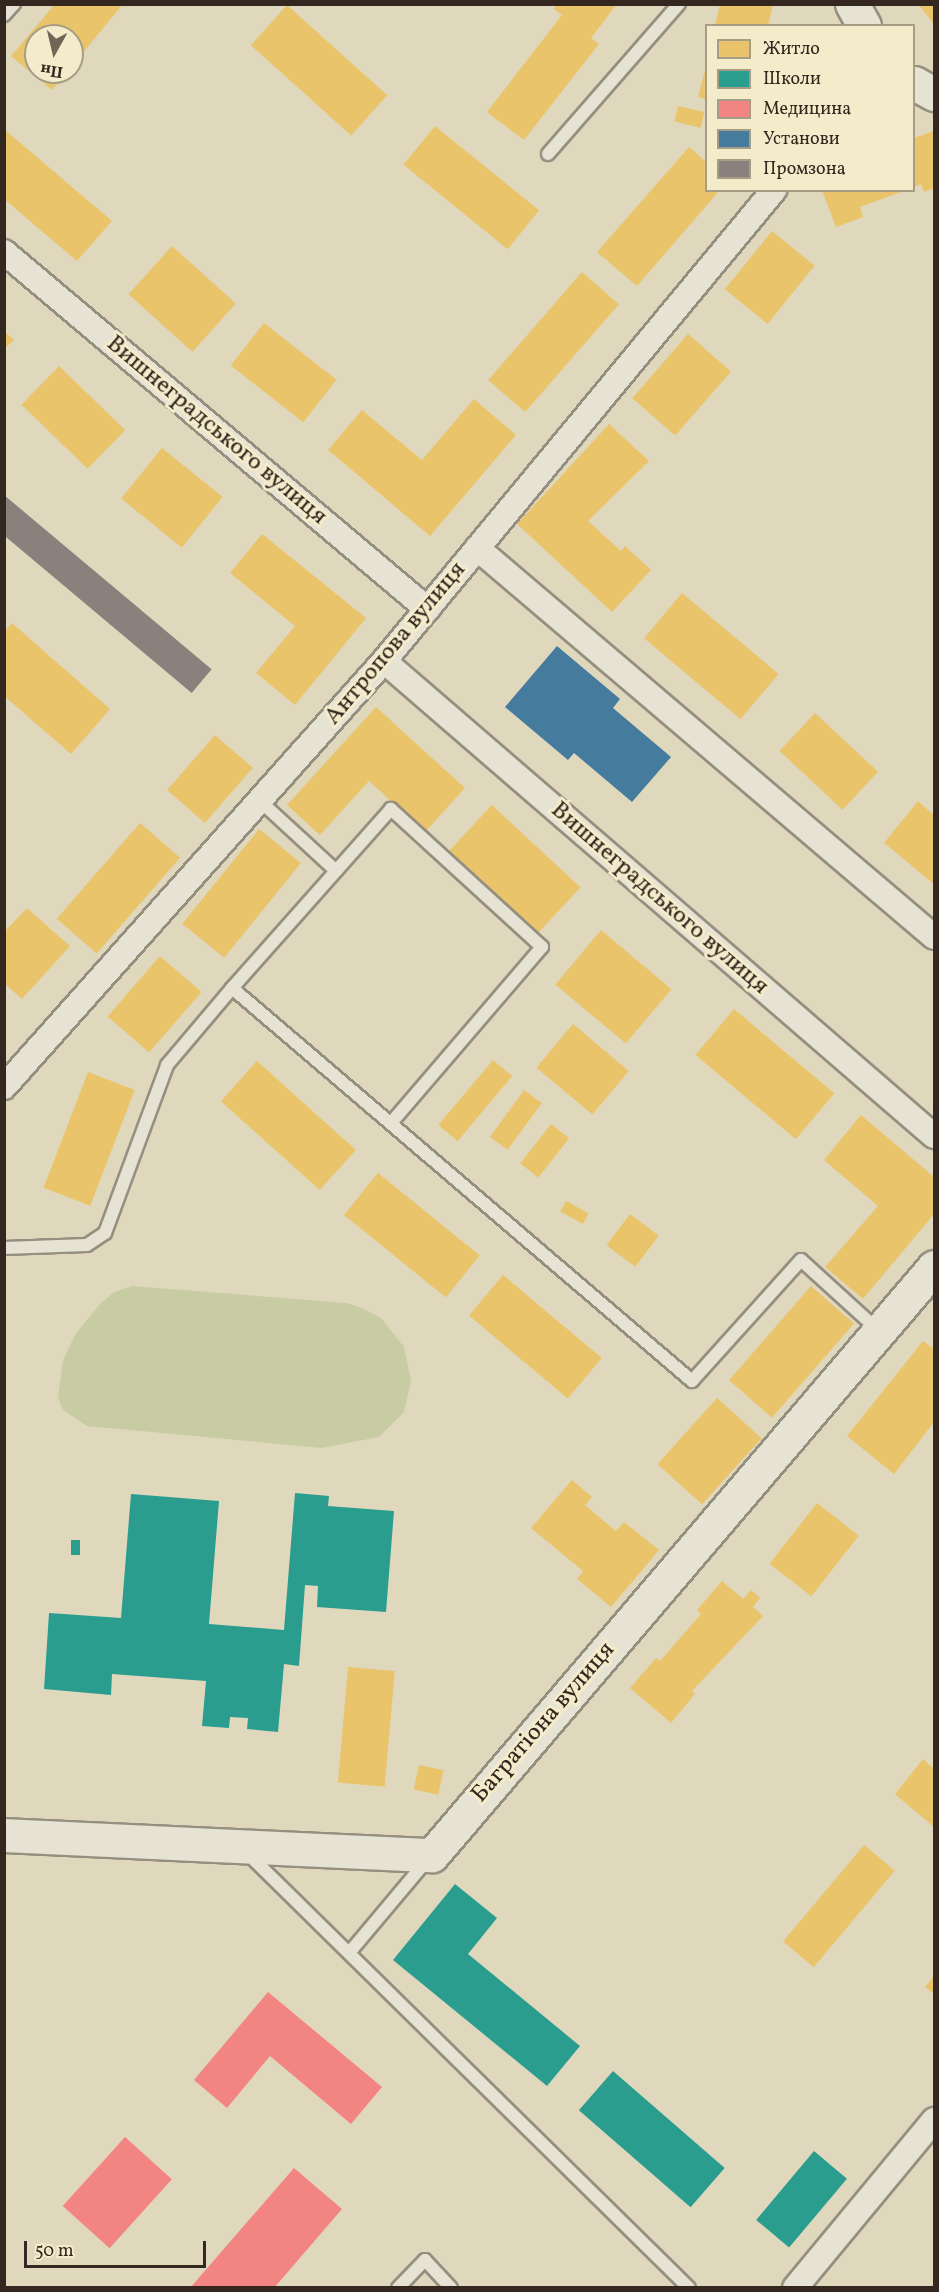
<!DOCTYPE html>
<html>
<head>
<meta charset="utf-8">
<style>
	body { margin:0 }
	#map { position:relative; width:939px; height:2292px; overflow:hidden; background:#e0d8bd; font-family:Vollkorn,serif }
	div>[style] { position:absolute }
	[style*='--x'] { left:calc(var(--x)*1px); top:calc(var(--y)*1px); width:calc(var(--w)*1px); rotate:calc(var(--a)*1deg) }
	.green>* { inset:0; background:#c8cca3 }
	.homes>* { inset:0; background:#e9c46a; transform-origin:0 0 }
	.schools>* { inset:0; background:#2a9d8f; transform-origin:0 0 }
	.health>* { inset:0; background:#f28482; transform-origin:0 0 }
	.public>* { inset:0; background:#457b9d }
	.industry>* { inset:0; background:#8a817c; transform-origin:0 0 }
	.roads { filter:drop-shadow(2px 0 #958f7f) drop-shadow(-2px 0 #958f7f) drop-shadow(0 2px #958f7f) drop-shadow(0 -2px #958f7f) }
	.lane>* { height:12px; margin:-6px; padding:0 6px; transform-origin:6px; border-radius:6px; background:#e6e2d4 }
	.street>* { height:24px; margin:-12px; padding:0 12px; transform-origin:12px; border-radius:12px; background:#e6e2d4 }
	.secondary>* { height:33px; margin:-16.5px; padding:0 16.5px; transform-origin:16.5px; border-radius:16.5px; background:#e6e2d4 }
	span { translate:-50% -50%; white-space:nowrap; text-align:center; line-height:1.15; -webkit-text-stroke:6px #f4ebcb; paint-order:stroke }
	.street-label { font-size:24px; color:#33271f }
	.frame { position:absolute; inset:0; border:6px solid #33271f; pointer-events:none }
	.legend { position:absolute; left:705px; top:24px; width:210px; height:168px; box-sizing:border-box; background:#f4ebcb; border:2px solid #a79d86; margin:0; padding:8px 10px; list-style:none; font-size:18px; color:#33271f }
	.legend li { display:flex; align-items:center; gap:12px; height:30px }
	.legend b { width:30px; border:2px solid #a79d86 }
	.north { position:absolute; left:24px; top:24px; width:60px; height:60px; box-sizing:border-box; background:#f4ebcb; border:2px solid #a79d86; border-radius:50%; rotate:188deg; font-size:16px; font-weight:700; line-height:24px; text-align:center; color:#33271f }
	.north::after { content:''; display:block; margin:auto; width:21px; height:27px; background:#706556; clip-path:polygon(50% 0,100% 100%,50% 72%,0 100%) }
	.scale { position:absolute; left:24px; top:2241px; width:182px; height:27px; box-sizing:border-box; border:3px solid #33271f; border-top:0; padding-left:8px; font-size:18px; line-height:21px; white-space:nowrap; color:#33271f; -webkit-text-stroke:4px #f4ebcb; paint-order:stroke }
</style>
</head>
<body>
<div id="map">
	<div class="green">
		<i style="clip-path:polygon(132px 1286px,347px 1303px,364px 1309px,381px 1318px,404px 1347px,411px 1381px,404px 1412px,379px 1437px,322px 1448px,87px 1426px,63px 1410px,58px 1398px,63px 1360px,76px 1333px,101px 1303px,114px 1292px)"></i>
	</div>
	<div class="homes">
		<i style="clip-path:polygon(55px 4px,123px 4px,72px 66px,72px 36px,36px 36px,36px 72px,67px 72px,52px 90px,11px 56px)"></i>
		<i style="clip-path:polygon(557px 4px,617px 4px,591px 38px,599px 44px,524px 140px,487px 112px,562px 15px,554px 9px)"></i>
		<i style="clip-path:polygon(720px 4px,773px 4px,768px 26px,715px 26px)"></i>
		<i style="clip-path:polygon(918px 4px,934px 4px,934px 24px)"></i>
		<i style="left:287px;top:5px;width:135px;height:54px;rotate:42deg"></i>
		<i style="clip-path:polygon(706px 66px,706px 99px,698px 97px)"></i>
		<i style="left:678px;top:106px;width:27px;height:16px;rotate:13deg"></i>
		<i style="left:435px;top:126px;width:134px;height:50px;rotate:39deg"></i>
		<i style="clip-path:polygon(4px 129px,112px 221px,77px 261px,4px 199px)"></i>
		<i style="clip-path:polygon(934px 131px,934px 188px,924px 192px,921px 184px,914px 187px,914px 138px)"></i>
		<i style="clip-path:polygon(689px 147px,706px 162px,706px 190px,720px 190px,637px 286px,597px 252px)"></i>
		<i style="clip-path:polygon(822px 190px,904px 190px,904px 191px,860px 207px,863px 217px,836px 227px)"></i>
		<i style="left:772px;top:231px;width:55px;height:75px;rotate:39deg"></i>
		<i style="left:172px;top:246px;width:86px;height:65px;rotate:42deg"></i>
		<i style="left:582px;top:272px;width:49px;height:143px;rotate:41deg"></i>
		<i style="left:264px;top:323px;width:92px;height:54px;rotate:38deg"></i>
		<i style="clip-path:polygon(4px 331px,14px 340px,4px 349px)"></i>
		<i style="left:688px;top:334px;width:57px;height:85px;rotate:41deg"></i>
		<i style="left:59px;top:366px;width:92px;height:54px;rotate:44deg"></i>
		<i style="clip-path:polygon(474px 399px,516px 435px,430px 536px,328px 450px,362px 410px,422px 460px)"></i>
		<i style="clip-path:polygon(609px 424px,649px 461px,588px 521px,621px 551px,625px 546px,651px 570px,612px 612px,517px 524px)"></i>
		<i style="left:162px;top:448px;width:78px;height:65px;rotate:39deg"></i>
		<i style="clip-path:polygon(262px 534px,366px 618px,295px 705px,256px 673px,295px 626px,230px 573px)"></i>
		<i style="left:682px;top:593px;width:126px;height:59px;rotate:40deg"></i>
		<i style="clip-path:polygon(12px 623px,110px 709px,71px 754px,4px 696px,4px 632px)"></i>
		<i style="clip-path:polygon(376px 707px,465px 788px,425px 832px,369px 781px,320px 835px,287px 805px)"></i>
		<i style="left:815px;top:713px;width:86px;height:52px;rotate:43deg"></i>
		<i style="left:215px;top:735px;width:50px;height:73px;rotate:41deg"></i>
		<i style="clip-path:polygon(918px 801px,934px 815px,934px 884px,884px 843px)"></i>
		<i style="left:492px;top:805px;width:121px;height:63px;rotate:43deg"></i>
		<i style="left:140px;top:823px;width:53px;height:127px;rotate:41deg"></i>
		<i style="left:259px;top:829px;width:54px;height:122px;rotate:39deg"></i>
		<i style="clip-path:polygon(27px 908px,70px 946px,22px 999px,4px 983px,4px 932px)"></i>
		<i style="left:601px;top:930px;width:92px;height:71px;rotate:40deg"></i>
		<i style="left:160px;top:956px;width:55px;height:80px;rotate:41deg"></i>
		<i style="left:734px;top:1009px;width:131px;height:60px;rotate:40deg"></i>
		<i style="left:573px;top:1024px;width:73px;height:57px;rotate:40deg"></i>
		<i style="left:493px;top:1060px;width:25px;height:85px;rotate:40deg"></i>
		<i style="left:257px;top:1061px;width:133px;height:54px;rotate:42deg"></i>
		<i style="left:88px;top:1072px;width:50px;height:124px;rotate:21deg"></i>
		<i style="left:524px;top:1090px;width:22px;height:58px;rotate:36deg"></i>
		<i style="clip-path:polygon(861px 1115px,934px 1177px,934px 1214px,863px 1299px,825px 1267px,878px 1206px,824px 1160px)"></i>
		<i style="left:551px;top:1124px;width:23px;height:50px;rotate:38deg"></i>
		<i style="left:378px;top:1173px;width:131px;height:54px;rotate:39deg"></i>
		<i style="left:566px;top:1201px;width:26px;height:12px;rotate:29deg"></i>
		<i style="left:630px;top:1214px;width:36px;height:39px;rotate:37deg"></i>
		<i style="left:503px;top:1275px;width:129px;height:53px;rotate:40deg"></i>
		<i style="left:811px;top:1286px;width:57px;height:125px;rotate:41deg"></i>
		<i style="clip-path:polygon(923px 1341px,934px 1349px,934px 1422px,894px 1474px,847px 1436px)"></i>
		<i style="left:717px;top:1398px;width:60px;height:89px;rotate:42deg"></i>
		<i style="clip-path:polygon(572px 1480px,592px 1497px,585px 1505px,616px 1531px,624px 1522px,659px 1550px,611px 1607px,577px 1579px,583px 1571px,531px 1528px)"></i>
		<i style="left:817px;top:1503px;width:53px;height:77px;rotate:38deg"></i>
		<i style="clip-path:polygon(722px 1581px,743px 1599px,751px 1590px,760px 1598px,753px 1607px,763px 1616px,692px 1691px,695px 1694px,671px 1723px,630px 1688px,656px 1658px,660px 1661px,701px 1614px,697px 1610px)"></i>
		<i style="left:348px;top:1667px;width:47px;height:116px;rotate:5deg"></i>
		<i style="clip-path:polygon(923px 1759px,934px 1769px,934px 1827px,895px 1794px)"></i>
		<i style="left:419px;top:1765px;width:25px;height:25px;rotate:12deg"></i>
		<i style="left:864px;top:1845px;width:40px;height:126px;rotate:40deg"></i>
		<i style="clip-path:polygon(934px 1976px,934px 1994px,925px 1987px)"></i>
	</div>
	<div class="schools">
		<i style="clip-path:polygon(295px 1493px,329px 1496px,328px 1506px,394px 1511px,386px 1612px,317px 1607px,318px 1586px,305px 1585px,299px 1666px,284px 1664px,278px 1732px,247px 1729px,248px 1718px,230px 1717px,229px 1728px,202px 1726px,206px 1681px,112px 1674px,111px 1695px,44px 1689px,49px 1613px,121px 1618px,131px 1494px,219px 1501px,209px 1624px,284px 1630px)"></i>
		<i style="left:71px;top:1540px;width:9px;height:15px"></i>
		<i style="clip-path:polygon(455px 1884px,497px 1918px,468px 1954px,580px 2046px,547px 2086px,393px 1960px)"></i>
		<i style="left:613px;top:2071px;width:148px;height:52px;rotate:41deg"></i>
		<i style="left:814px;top:2151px;width:43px;height:90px;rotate:40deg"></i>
	</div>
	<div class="health">
		<i style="clip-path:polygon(268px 1992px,382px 2087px,351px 2124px,270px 2056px,227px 2108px,194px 2080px)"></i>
		<i style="left:125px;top:2137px;width:63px;height:93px;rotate:42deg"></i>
		<i style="clip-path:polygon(294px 2168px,342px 2209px,274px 2288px,190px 2288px)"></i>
	</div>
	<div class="public">
		<i style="clip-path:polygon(557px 646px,620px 699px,613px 708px,671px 757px,632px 802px,574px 753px,568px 760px,505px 707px)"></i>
	</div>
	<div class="industry">
		<i style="left:4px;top:495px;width:271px;height:31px;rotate:40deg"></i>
	</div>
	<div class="roads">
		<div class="lane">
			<i style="--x:4;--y:15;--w:15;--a:-48"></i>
			<i style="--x:548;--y:154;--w:199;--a:-48.9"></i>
			<i style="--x:260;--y:801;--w:103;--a:42.6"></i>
			<i style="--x:391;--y:1123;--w:232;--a:-49.4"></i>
			<i style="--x:542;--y:947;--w:205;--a:-137.6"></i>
			<i style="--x:391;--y:809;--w:239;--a:131.6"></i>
			<i style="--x:232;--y:988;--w:605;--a:40.51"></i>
			<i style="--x:692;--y:1381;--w:163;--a:-48"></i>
			<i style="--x:801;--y:1260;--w:105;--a:42.3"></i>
			<i style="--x:4;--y:1248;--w:83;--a:-2.1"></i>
			<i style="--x:87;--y:1245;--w:22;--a:-34"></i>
			<i style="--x:105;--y:1233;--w:179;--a:-69.7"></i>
			<i style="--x:167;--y:1065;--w:101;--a:-49.8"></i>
			<i style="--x:247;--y:1853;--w:620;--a:44.54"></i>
			<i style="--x:349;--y:1953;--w:121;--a:-50"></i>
			<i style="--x:398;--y:2288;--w:39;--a:-46"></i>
			<i style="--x:425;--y:2260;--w:38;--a:47"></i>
		</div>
		<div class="street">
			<i style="--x:4;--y:252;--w:554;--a:40.16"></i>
			<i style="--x:477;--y:548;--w:600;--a:40.4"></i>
			<i style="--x:384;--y:661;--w:727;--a:40.82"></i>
			<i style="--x:4;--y:1087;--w:571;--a:-48.27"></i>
			<i style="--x:384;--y:661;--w:612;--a:-50.37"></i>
			<i style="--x:795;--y:2288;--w:218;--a:-50.4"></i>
		</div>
		<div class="secondary">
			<i style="--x:852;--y:4;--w:25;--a:61"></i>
			<i style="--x:914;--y:83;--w:23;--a:29"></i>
			<i style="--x:4;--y:1835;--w:428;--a:2.7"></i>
			<i style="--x:432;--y:1855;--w:773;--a:-49.51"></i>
		</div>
	</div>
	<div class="street-label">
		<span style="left:216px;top:431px;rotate:40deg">Вишнеградського вулиця</span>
		<span style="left:396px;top:644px;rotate:-50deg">Антропова вулиця</span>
		<span style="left:659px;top:899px;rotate:41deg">Вишнеградського вулиця</span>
		<span style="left:544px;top:1723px;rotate:-49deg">Багратіона вулиця</span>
	</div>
	<div class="frame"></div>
	<ul class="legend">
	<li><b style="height:16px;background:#e9c46a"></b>Житло</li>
	<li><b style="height:16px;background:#2a9d8f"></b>Школи</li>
	<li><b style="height:16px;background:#f28482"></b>Медицина</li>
	<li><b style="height:16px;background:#457b9d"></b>Установи</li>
	<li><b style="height:16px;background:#8a817c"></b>Промзона</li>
	</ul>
	<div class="north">Пн</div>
	<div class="scale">50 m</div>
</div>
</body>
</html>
